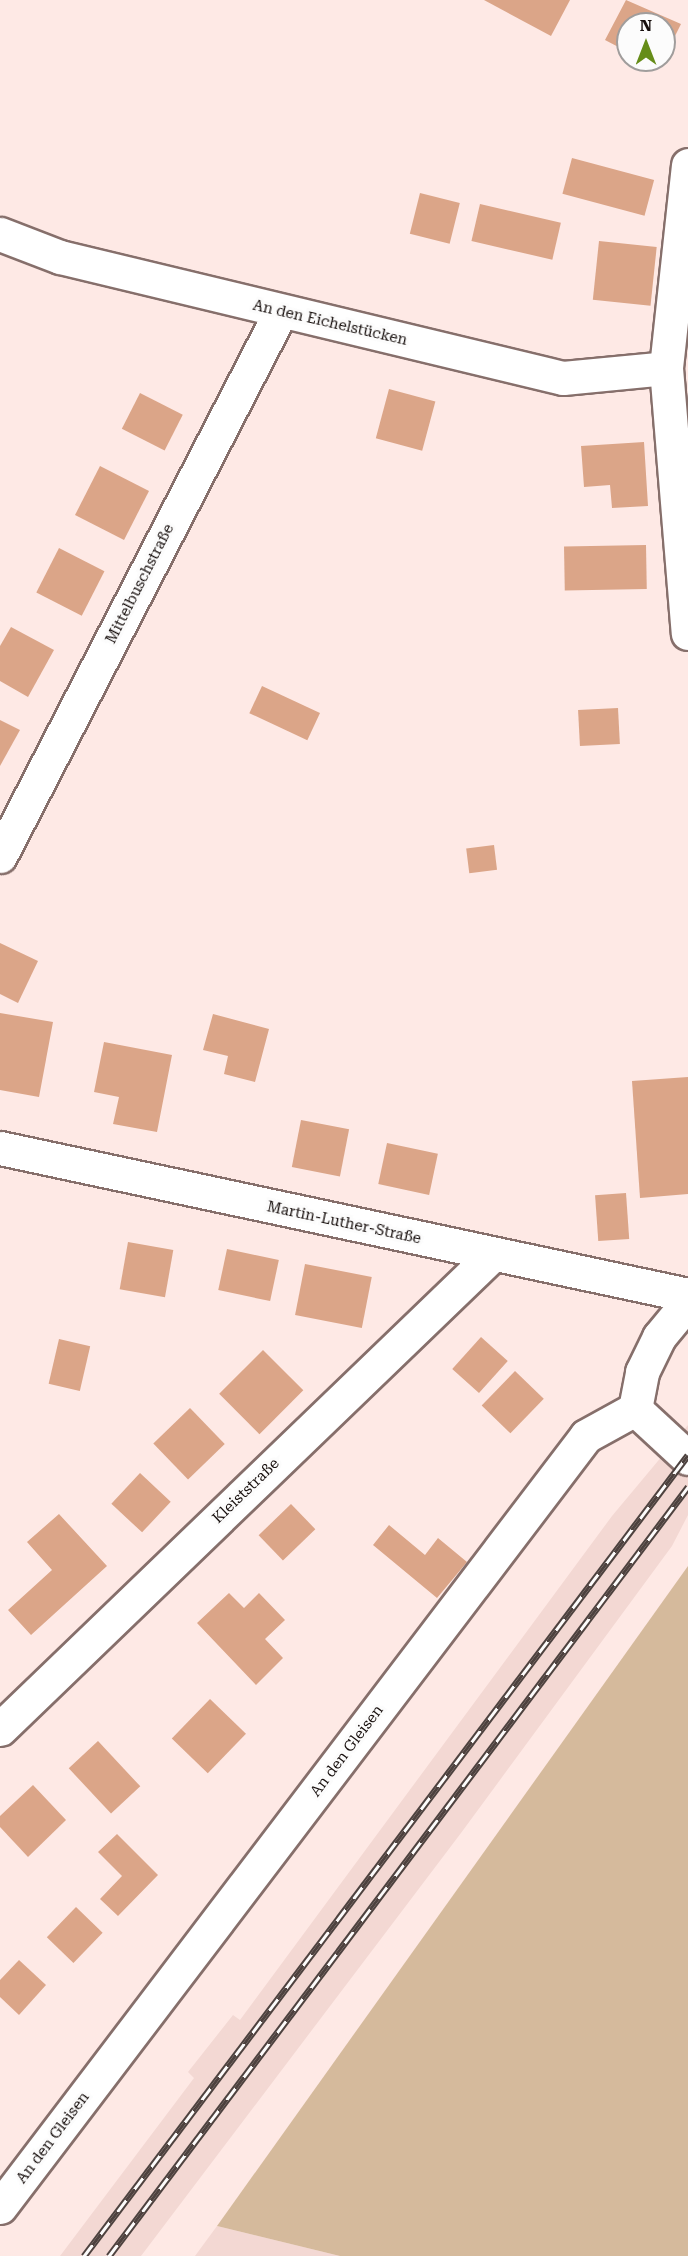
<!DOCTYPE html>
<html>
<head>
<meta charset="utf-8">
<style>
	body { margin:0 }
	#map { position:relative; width:688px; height:2256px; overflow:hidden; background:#fee9e5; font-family:"Roboto Serif",serif }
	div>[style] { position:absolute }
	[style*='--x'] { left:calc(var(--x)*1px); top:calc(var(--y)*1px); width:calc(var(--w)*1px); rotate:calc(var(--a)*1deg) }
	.built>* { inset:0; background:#f3d8d3 }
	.green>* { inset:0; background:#d5ba9c }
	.building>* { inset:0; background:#dba588; transform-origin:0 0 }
	.roads { filter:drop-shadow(2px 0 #866f6b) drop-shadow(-2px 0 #866f6b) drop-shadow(0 2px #866f6b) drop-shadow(0 -2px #866f6b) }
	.minor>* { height:33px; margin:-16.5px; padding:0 16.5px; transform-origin:16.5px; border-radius:16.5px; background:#fff }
	.rail>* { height:7px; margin-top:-3.5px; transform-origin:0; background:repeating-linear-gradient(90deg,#fcfcfc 0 14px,#4d423f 0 28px); box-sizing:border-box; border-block:2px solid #4d423f }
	span { translate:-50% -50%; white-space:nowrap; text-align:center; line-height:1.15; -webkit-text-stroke:6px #fcfcfc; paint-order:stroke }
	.street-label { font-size:15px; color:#170f0d }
	.north { position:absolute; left:616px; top:12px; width:60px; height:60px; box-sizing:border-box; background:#fcfcfc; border:2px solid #a09d9c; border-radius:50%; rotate:0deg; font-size:16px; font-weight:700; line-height:24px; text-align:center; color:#170f0d }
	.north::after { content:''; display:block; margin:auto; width:21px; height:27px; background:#668d19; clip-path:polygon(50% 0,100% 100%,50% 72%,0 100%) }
</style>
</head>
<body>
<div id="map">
	<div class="built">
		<i style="clip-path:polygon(688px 1425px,688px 1515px,672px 1546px,461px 1833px,141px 2256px,60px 2256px,194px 2078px,188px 2072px,233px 2015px,240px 2020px,612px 1516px)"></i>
		<i style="clip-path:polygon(217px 2226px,340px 2256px,195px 2256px)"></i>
	</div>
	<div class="green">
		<i style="clip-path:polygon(688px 1566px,688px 2256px,340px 2256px,217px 2226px)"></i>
	</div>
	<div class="building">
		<i style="clip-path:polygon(484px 0,570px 0,551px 36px)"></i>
		<i style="clip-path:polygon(626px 0,681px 24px,664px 58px,664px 24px,628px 24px,628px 52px,605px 40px)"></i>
		<i style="clip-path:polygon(645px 60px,663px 60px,659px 67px)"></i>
		<i style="left:572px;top:158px;width:85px;height:37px;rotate:15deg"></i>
		<i style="left:420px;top:193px;width:41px;height:42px;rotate:14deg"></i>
		<i style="left:480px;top:204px;width:83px;height:38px;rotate:13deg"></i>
		<i style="left:599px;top:241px;width:58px;height:59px;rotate:6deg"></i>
		<i style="left:389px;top:389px;width:48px;height:51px;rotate:15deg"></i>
		<i style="left:140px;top:393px;width:48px;height:40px;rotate:27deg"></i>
		<i style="clip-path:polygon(644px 442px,648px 506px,612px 508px,610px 485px,584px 487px,581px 446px)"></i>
		<i style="left:100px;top:466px;width:55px;height:55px;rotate:27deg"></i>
		<i style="left:646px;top:545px;width:44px;height:82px;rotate:89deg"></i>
		<i style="left:59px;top:548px;width:51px;height:50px;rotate:27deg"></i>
		<i style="clip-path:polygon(11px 627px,54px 650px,28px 697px,0 681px,0 646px)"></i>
		<i style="left:262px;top:686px;width:64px;height:30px;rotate:25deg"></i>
		<i style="left:618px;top:708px;width:36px;height:40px;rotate:87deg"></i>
		<i style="clip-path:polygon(0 720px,20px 730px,0 766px)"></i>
		<i style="left:494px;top:845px;width:25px;height:28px;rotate:83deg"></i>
		<i style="clip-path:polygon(0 943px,38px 961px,18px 1003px,0 994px)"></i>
		<i style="clip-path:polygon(0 1013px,53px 1022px,39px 1097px,0 1090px)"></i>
		<i style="clip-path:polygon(213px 1014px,269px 1029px,255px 1082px,224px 1074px,228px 1056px,203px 1050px)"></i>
		<i style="clip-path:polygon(104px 1042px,172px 1055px,157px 1132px,113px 1124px,119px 1097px,94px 1092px)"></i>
		<i style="clip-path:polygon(688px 1077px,688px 1194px,640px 1198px,632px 1081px)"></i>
		<i style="left:301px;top:1120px;width:49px;height:48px;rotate:11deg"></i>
		<i style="left:387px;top:1143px;width:52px;height:42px;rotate:12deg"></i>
		<i style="left:626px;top:1193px;width:46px;height:31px;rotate:86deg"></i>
		<i style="left:128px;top:1242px;width:46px;height:48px;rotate:10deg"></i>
		<i style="left:227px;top:1249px;width:53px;height:42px;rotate:12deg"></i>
		<i style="left:305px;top:1264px;width:68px;height:52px;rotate:11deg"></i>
		<i style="left:481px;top:1337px;width:36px;height:43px;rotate:42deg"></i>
		<i style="left:59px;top:1339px;width:32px;height:46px;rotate:13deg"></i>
		<i style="left:263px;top:1350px;width:57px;height:62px;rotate:45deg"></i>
		<i style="left:515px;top:1371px;width:40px;height:48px;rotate:44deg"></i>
		<i style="left:190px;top:1408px;width:50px;height:51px;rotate:46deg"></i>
		<i style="left:140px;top:1473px;width:42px;height:42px;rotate:43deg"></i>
		<i style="left:291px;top:1504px;width:35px;height:45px;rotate:46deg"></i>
		<i style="clip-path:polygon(59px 1514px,107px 1566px,31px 1635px,8px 1610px,52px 1570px,27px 1542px)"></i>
		<i style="clip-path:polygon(389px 1525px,425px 1555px,438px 1538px,467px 1562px,437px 1598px,373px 1545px)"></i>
		<i style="clip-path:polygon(229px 1593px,244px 1608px,259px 1593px,285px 1620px,265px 1639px,283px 1658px,256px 1685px,197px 1623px)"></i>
		<i style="left:210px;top:1699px;width:50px;height:55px;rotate:44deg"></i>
		<i style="left:98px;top:1741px;width:62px;height:40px;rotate:47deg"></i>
		<i style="clip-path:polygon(33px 1785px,66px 1820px,28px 1857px,0 1827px,0 1816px)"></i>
		<i style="clip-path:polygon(117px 1834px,158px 1875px,118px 1916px,100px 1899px,122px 1876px,98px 1852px)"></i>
		<i style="left:76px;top:1907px;width:37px;height:42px;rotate:44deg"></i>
		<i style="clip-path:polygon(19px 1960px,46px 1985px,19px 2015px,0 1997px,0 1980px)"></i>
	</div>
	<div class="roads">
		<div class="minor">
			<i style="--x:688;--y:165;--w:204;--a:96.2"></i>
			<i style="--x:666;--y:368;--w:266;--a:85.3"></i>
			<i style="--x:0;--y:234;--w:64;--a:21"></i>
			<i style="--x:60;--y:257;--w:517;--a:13.53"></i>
			<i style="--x:563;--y:378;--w:103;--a:-5.5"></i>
			<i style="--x:0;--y:856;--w:613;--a:-62.72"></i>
			<i style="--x:0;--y:1148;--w:704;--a:12.06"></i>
			<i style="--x:635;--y:1409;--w:72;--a:42.8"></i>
			<i style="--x:0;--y:1729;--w:683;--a:-43.93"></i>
			<i style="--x:0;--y:2207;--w:968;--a:-52.76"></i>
			<i style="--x:586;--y:1436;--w:56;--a:-28.9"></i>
			<i style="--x:635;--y:1409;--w:38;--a:-79"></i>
			<i style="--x:642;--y:1372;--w:39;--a:-64"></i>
			<i style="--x:659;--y:1337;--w:45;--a:-50.4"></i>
		</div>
	</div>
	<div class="rail">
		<i style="--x:84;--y:2256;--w:1003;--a:-52.98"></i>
		<i style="--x:109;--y:2256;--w:963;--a:-53.02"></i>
	</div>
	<div class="street-label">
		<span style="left:330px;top:323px;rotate:13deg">An den Eichelstücken</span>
		<span style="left:140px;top:584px;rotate:-63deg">Mittelbuschstraße</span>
		<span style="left:344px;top:1223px;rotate:12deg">Martin-Luther-Straße</span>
		<span style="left:246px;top:1491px;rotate:-44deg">Kleiststraße</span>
		<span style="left:347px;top:1751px;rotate:-53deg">An den Gleisen</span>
		<span style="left:53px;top:2138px;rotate:-53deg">An den Gleisen</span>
	</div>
	<div class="north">N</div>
</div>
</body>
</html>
